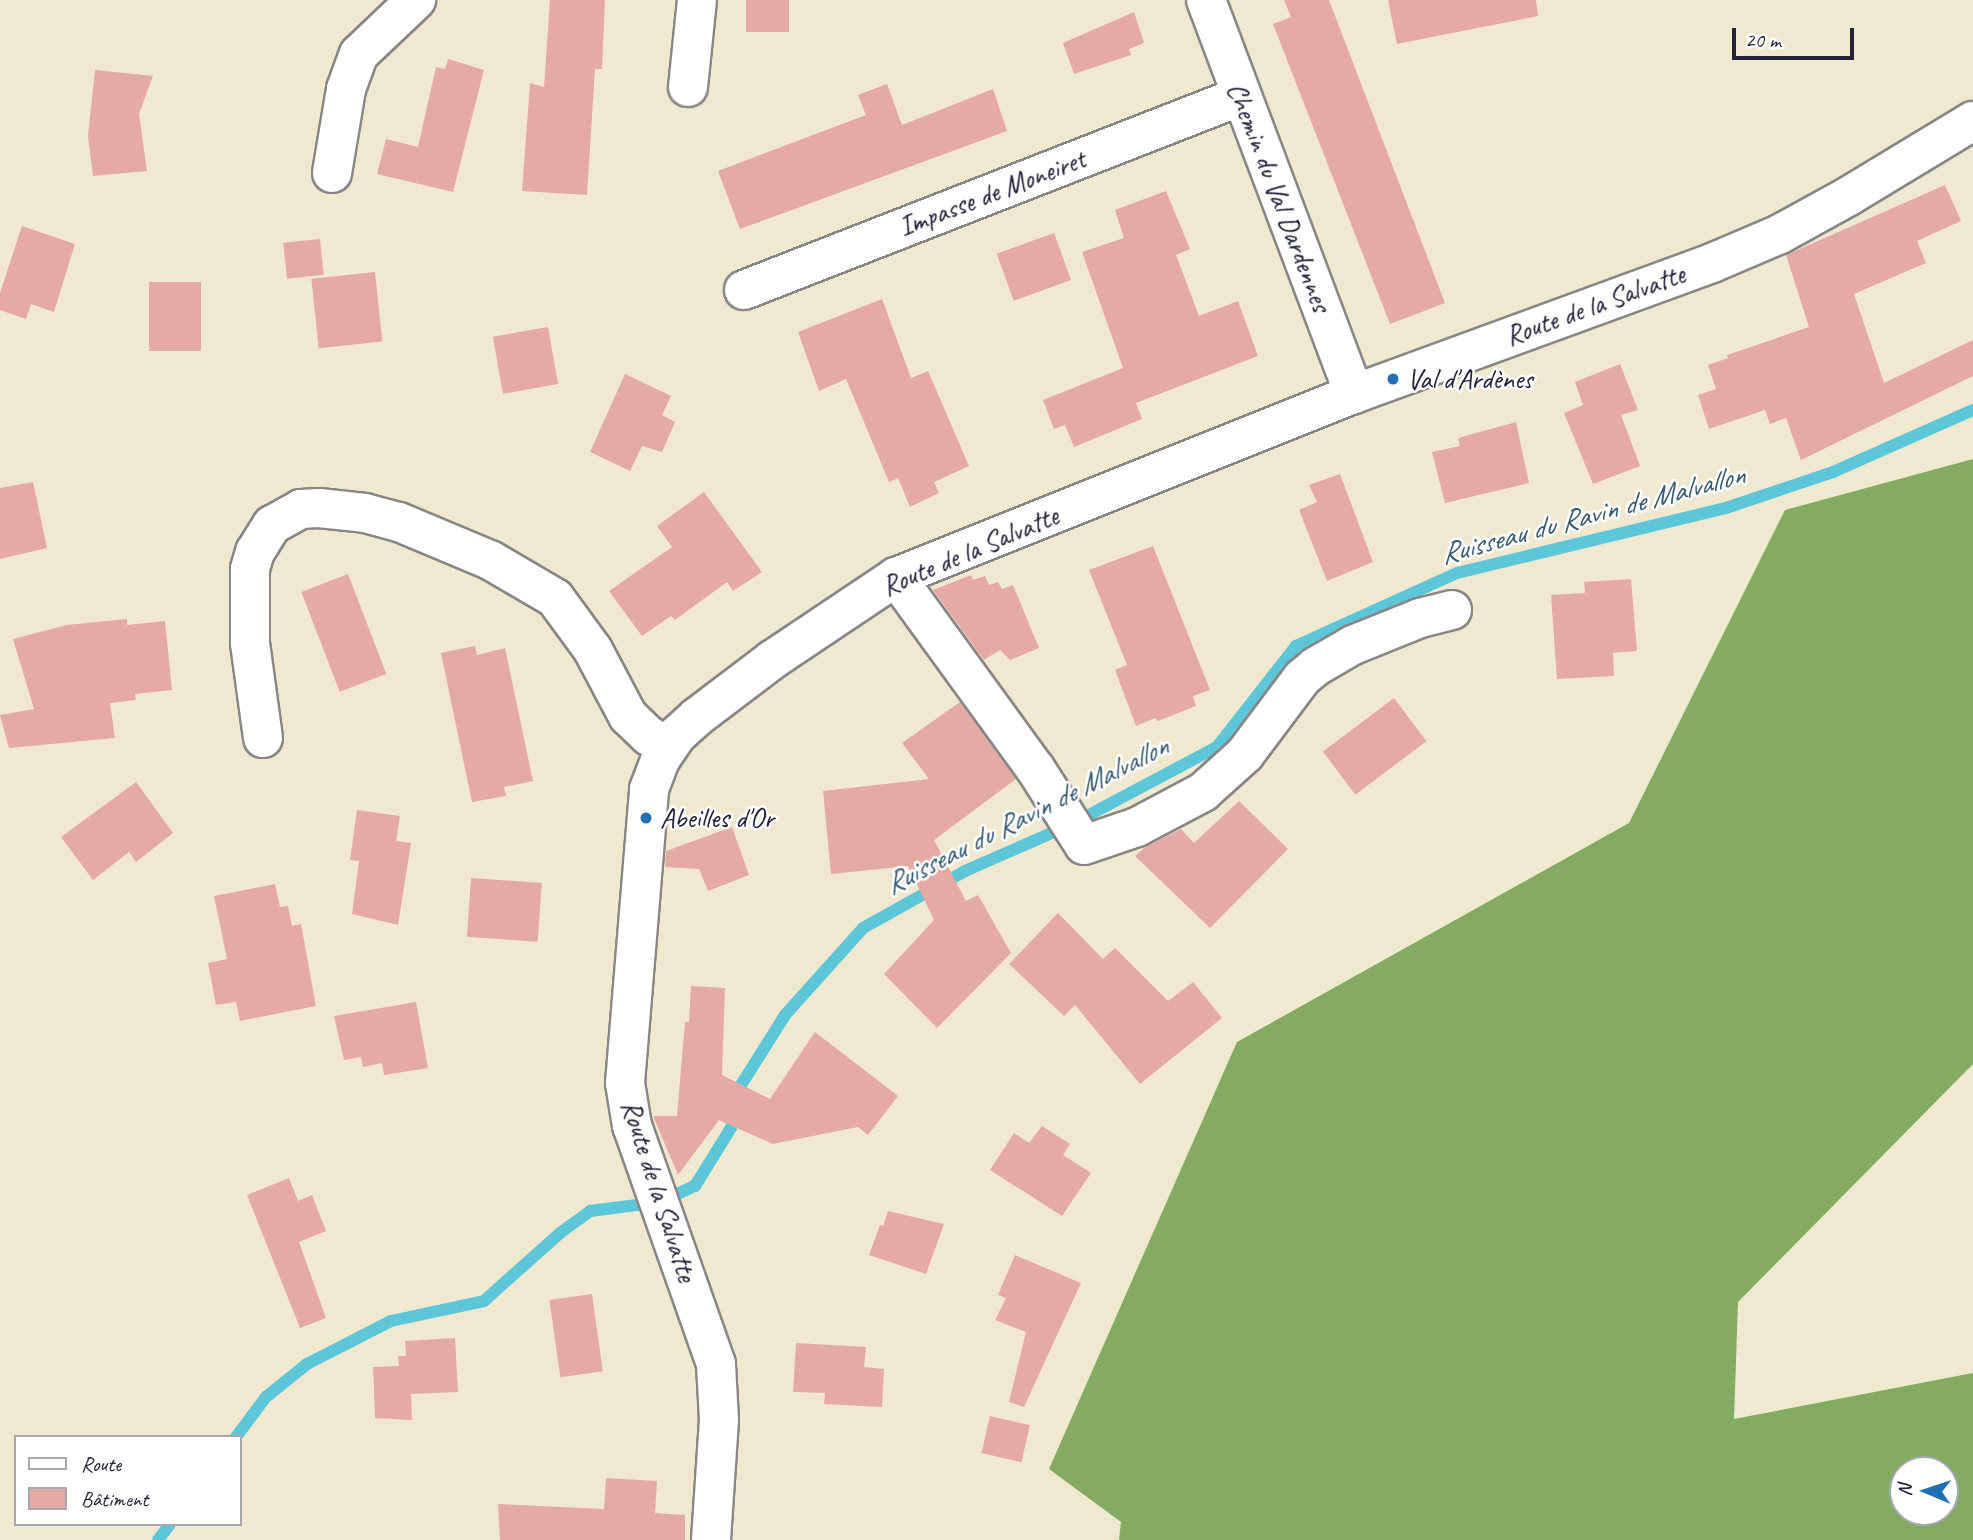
<!DOCTYPE html>
<html>
<head>
<meta charset="utf-8">
<style>
	body { margin:0 }
	#map { position:relative; width:1973px; height:1540px; overflow:hidden; background:#f0e9d0; font-family:Caveat,sans-serif }
	div>[style] { position:absolute }
	[style*='--x'] { left:calc(var(--x)*1px); top:calc(var(--y)*1px); width:calc(var(--w)*1px); rotate:calc(var(--a)*1deg) }
	.forest>* { inset:0; background:#83ab61 }
	.stream>* { height:12px; margin:-6px; padding:0 6px; transform-origin:6px; border-radius:6px; background:#5dc6d9 }
	.building>* { inset:0; background:#e6aaa5; transform-origin:0 0 }
	.roads { filter:drop-shadow(2px 0 #898686) drop-shadow(-2px 0 #898686) drop-shadow(0 2px #898686) drop-shadow(0 -2px #898686) }
	.minor>* { height:38px; margin:-19px; padding:0 19px; transform-origin:19px; border-radius:19px; background:#fff }
	.dots>* { width:19px; height:19px; translate:-50% -50%; box-sizing:border-box; border:4px solid #fff; border-radius:50% }
	span { translate:-50% -50%; white-space:nowrap; text-align:center; line-height:1.15; -webkit-text-stroke:5px #fff; paint-order:stroke }
	.street-label { font-size:28px; color:#22223b }
	.poi-label { font-size:28px; color:#22223b }
	.left { translate:0 -50%; text-align:left }
	.water-label { font-size:30px; color:#375b72; font-style:italic }
	.legend { position:absolute; left:14px; top:1435px; width:228px; height:91px; box-sizing:border-box; background:#fff; border:2px solid #a7a7b1; margin:0; padding:9px 12px; list-style:none; font-size:21px; color:#22223b }
	.legend li { display:flex; align-items:center; gap:14px; height:35px }
	.legend b { width:35px; border:2px solid #a7a7b1 }
	.north { position:absolute; left:1889px; top:1456px; width:70px; height:70px; box-sizing:border-box; background:#fff; border:2px solid #a7a7b1; border-radius:50%; rotate:272deg; font-size:19px; font-weight:700; line-height:28px; text-align:center; color:#22223b }
	.north::after { content:''; display:block; margin:auto; width:24px; height:32px; background:#1f6fb2; clip-path:polygon(50% 0,100% 100%,50% 72%,0 100%) }
	.scale { position:absolute; left:1732px; top:28px; width:122px; height:32px; box-sizing:border-box; border:4px solid #22223b; border-top:0; padding-left:9px; font-size:21px; line-height:24px; white-space:nowrap; color:#22223b; -webkit-text-stroke:5px #fff; paint-order:stroke }
</style>
</head>
<body>
<div id="map">
	<div class="forest">
		<i style="clip-path:polygon(evenodd,1973px 459px,1973px 1064px,1738px 1302px,1734px 1419px,1973px 1373px,1973px 1540px,1119px 1540px,1121px 1522px,1049px 1469px,1237px 1042px,1629px 823px,1785px 510px,1973px 459px,1903px 1470px,1945px 1470px,1945px 1512px,1903px 1512px,1903px 1470px)"></i>
	</div>
	<div class="stream">
		<i style="--x:236;--y:1437;--w:50;--a:-53.1"></i>
		<i style="--x:266;--y:1397;--w:53;--a:-38.8"></i>
		<i style="--x:307;--y:1364;--w:94;--a:-27.1"></i>
		<i style="--x:391;--y:1321;--w:95;--a:-12.1"></i>
		<i style="--x:484;--y:1301;--w:102;--a:-41.8"></i>
		<i style="--x:560;--y:1233;--w:37;--a:-36"></i>
		<i style="--x:590;--y:1211;--w:71;--a:-7.3"></i>
		<i style="--x:660;--y:1202;--w:38;--a:-25"></i>
		<i style="--x:695;--y:1186;--w:68;--a:-58.2"></i>
		<i style="--x:731;--y:1128;--w:44;--a:-76.9"></i>
		<i style="--x:741;--y:1085;--w:83;--a:-57.8"></i>
		<i style="--x:785;--y:1015;--w:117;--a:-48.1"></i>
		<i style="--x:863;--y:928;--w:117;--a:-29.2"></i>
		<i style="--x:965;--y:871;--w:117;--a:-23.7"></i>
		<i style="--x:1072;--y:824;--w:164;--a:-28"></i>
		<i style="--x:1217;--y:747;--w:128;--a:-52"></i>
		<i style="--x:1296;--y:646;--w:177;--a:-24.4"></i>
		<i style="--x:1457;--y:573;--w:277;--a:-13.6"></i>
		<i style="--x:1726;--y:508;--w:113;--a:-18.6"></i>
		<i style="--x:1833;--y:472;--w:153;--a:-23.9"></i>
		<i style="--x:158;--y:1540;--w:20;--a:-53"></i>
	</div>
	<div class="building">
		<i style="clip-path:polygon(550px 0,605px 0,602px 69px,595px 69px,587px 195px,522px 191px,530px 83px,544px 87px)"></i>
		<i style="left:746px;top:0;width:43px;height:32px"></i>
		<i style="clip-path:polygon(1284px 0,1329px 0,1445px 303px,1390px 324px,1273px 24px,1291px 17px)"></i>
		<i style="clip-path:polygon(1388px 0,1536px 0,1538px 16px,1397px 44px)"></i>
		<i style="clip-path:polygon(1134px 12px,1144px 43px,1129px 49px,1131px 55px,1074px 74px,1063px 43px)"></i>
		<i style="clip-path:polygon(448px 59px,484px 70px,453px 192px,377px 174px,386px 139px,418px 147px,436px 67px,445px 69px)"></i>
		<i style="clip-path:polygon(95px 70px,153px 76px,139px 114px,147px 171px,93px 176px,88px 136px)"></i>
		<i style="clip-path:polygon(887px 84px,902px 125px,993px 89px,1007px 131px,740px 229px,718px 171px,866px 115px,858px 95px)"></i>
		<i style="clip-path:polygon(1945px 185px,1961px 221px,1917px 241px,1926px 263px,1854px 294px,1884px 383px,1973px 340px,1973px 376px,1801px 460px,1786px 418px,1770px 424px,1765px 410px,1709px 429px,1698px 395px,1716px 389px,1708px 365px,1728px 358px,1727px 355px,1809px 327px,1786px 255px)"></i>
		<i style="clip-path:polygon(1166px 191px,1190px 249px,1176px 255px,1199px 316px,1238px 301px,1258px 356px,1136px 403px,1142px 419px,1074px 447px,1065px 425px,1054px 429px,1043px 400px,1123px 368px,1082px 252px,1124px 238px,1115px 210px)"></i>
		<i style="clip-path:polygon(22px 226px,75px 244px,54px 312px,31px 304px,26px 319px,0 310px,0 293px)"></i>
		<i style="left:1054px;top:233px;width:50px;height:61px;rotate:70deg"></i>
		<i style="left:320px;top:239px;width:36px;height:37px;rotate:84deg"></i>
		<i style="left:375px;top:272px;width:70px;height:64px;rotate:84deg"></i>
		<i style="left:201px;top:282px;width:69px;height:52px;rotate:90deg"></i>
		<i style="clip-path:polygon(882px 299px,911px 378px,928px 371px,969px 466px,934px 482px,939px 493px,910px 507px,898px 478px,889px 482px,846px 379px,819px 391px,798px 332px)"></i>
		<i style="left:548px;top:327px;width:58px;height:56px;rotate:80deg"></i>
		<i style="clip-path:polygon(1620px 364px,1638px 410px,1621px 415px,1640px 466px,1593px 484px,1564px 413px,1583px 405px,1575px 382px)"></i>
		<i style="clip-path:polygon(625px 374px,671px 396px,662px 415px,675px 422px,662px 452px,642px 446px,630px 471px,590px 452px)"></i>
		<i style="clip-path:polygon(1516px 422px,1529px 483px,1445px 503px,1432px 452px,1460px 446px,1458px 438px)"></i>
		<i style="clip-path:polygon(1340px 474px,1373px 562px,1327px 581px,1299px 510px,1317px 502px,1309px 485px)"></i>
		<i style="clip-path:polygon(33px 482px,47px 548px,0 559px,0 488px)"></i>
		<i style="clip-path:polygon(704px 492px,762px 572px,733px 591px,727px 582px,675px 620px,671px 616px,642px 636px,609px 591px,672px 547px,657px 526px)"></i>
		<i style="clip-path:polygon(1153px 546px,1210px 690px,1193px 696px,1196px 706px,1158px 721px,1155px 718px,1136px 726px,1115px 670px,1127px 665px,1089px 570px)"></i>
		<i style="left:348px;top:574px;width:107px;height:50px;rotate:69deg"></i>
		<i style="clip-path:polygon(971px 575px,973px 580px,985px 576px,989px 585px,998px 582px,1002px 589px,1013px 585px,1039px 648px,1010px 660px,1000px 650px,984px 660px,933px 590px)"></i>
		<i style="clip-path:polygon(1631px 579px,1637px 651px,1613px 653px,1614px 676px,1557px 679px,1551px 595px,1585px 593px,1584px 582px)"></i>
		<i style="clip-path:polygon(127px 619px,127px 625px,165px 621px,172px 690px,135px 694px,136px 700px,110px 703px,115px 738px,9px 748px,0 715px,34px 709px,13px 639px,67px 625px)"></i>
		<i style="clip-path:polygon(475px 646px,477px 655px,505px 648px,533px 781px,504px 787px,506px 796px,472px 802px,441px 653px)"></i>
		<i style="left:1394px;top:698px;width:54px;height:89px;rotate:53deg"></i>
		<i style="clip-path:polygon(960px 702px,1016px 779px,934px 840px,966px 901px,978px 895px,1011px 953px,937px 1028px,884px 974px,934px 920px,908px 866px,831px 874px,823px 791px,929px 779px,902px 743px)"></i>
		<i style="clip-path:polygon(136px 782px,173px 833px,136px 862px,129px 852px,93px 880px,61px 837px)"></i>
		<i style="clip-path:polygon(1239px 801px,1288px 849px,1210px 928px,1135px 856px,1144px 848px,1181px 829px,1194px 843px)"></i>
		<i style="clip-path:polygon(357px 810px,400px 816px,396px 841px,411px 843px,398px 925px,352px 914px,359px 861px,350px 860px)"></i>
		<i style="clip-path:polygon(732px 827px,749px 875px,708px 891px,699px 869px,665px 867px,666px 851px)"></i>
		<i style="left:471px;top:878px;width:71px;height:59px;rotate:4deg"></i>
		<i style="clip-path:polygon(275px 884px,280px 907px,288px 906px,292px 926px,301px 924px,316px 1006px,240px 1021px,236px 1002px,216px 1005px,208px 963px,227px 959px,214px 896px)"></i>
		<i style="clip-path:polygon(1058px 913px,1103px 959px,1115px 948px,1168px 1001px,1193px 982px,1222px 1018px,1140px 1084px,1075px 1005px,1064px 1016px,1009px 964px)"></i>
		<i style="clip-path:polygon(691px 986px,725px 988px,722px 1075px,770px 1099px,815px 1032px,898px 1096px,868px 1135px,858px 1127px,773px 1144px,719px 1120px,678px 1175px,653px 1116px,677px 1116px,685px 1022px,689px 1022px)"></i>
		<i style="clip-path:polygon(416px 1002px,428px 1068px,384px 1075px,382px 1063px,363px 1067px,361px 1057px,344px 1060px,334px 1016px)"></i>
		<i style="clip-path:polygon(1042px 1126px,1070px 1144px,1063px 1155px,1091px 1173px,1062px 1216px,990px 1170px,1014px 1133px,1029px 1143px)"></i>
		<i style="clip-path:polygon(289px 1178px,298px 1201px,312px 1195px,326px 1231px,299px 1242px,326px 1318px,300px 1328px,247px 1195px)"></i>
		<i style="clip-path:polygon(888px 1211px,944px 1224px,926px 1274px,869px 1255px,880px 1225px,883px 1226px)"></i>
		<i style="clip-path:polygon(1015px 1255px,1081px 1283px,1024px 1407px,1009px 1402px,1026px 1332px,995px 1320px,1006px 1298px,998px 1295px)"></i>
		<i style="left:592px;top:1294px;width:78px;height:43px;rotate:82deg"></i>
		<i style="clip-path:polygon(455px 1338px,458px 1392px,411px 1394px,412px 1420px,375px 1418px,373px 1367px,399px 1366px,398px 1356px,406px 1356px,405px 1341px)"></i>
		<i style="clip-path:polygon(796px 1343px,866px 1347px,864px 1367px,884px 1369px,882px 1407px,824px 1404px,825px 1393px,793px 1392px)"></i>
		<i style="left:990px;top:1416px;width:41px;height:38px;rotate:13deg"></i>
		<i style="clip-path:polygon(606px 1478px,657px 1481px,655px 1513px,685px 1515px,685px 1540px,500px 1540px,498px 1504px,604px 1509px)"></i>
	</div>
	<div class="roads">
		<div class="minor">
			<i style="--x:1206;--y:0;--w:421;--a:69.4"></i>
			<i style="--x:688;--y:87;--w:87;--a:-84.1"></i>
			<i style="--x:332;--y:173;--w:85;--a:-80.5"></i>
			<i style="--x:346;--y:89;--w:37;--a:-70"></i>
			<i style="--x:359;--y:54;--w:79;--a:-43.5"></i>
			<i style="--x:744;--y:290;--w:534;--a:-21.32"></i>
			<i style="--x:896;--y:577;--w:236;--a:54"></i>
			<i style="--x:1035;--y:768;--w:91;--a:57.5"></i>
			<i style="--x:1084;--y:845;--w:56;--a:-18.8"></i>
			<i style="--x:1137;--y:827;--w:75;--a:-27.9"></i>
			<i style="--x:1203;--y:792;--w:57;--a:-42.1"></i>
			<i style="--x:1245;--y:754;--w:95;--a:-53.1"></i>
			<i style="--x:1302;--y:678;--w:17;--a:-40"></i>
			<i style="--x:1315;--y:667;--w:44;--a:-30.1"></i>
			<i style="--x:1353;--y:645;--w:72;--a:-21.9"></i>
			<i style="--x:1420;--y:618;--w:33;--a:-14"></i>
			<i style="--x:263;--y:738;--w:96;--a:-97.8"></i>
			<i style="--x:250;--y:643;--w:74;--a:-90"></i>
			<i style="--x:250;--y:569;--w:18;--a:-74"></i>
			<i style="--x:255;--y:552;--w:32;--a:-58"></i>
			<i style="--x:272;--y:525;--w:33;--a:-29"></i>
			<i style="--x:301;--y:509;--w:18;--a:-3"></i>
			<i style="--x:319;--y:508;--w:46;--a:6.2"></i>
			<i style="--x:365;--y:513;--w:35;--a:15"></i>
			<i style="--x:399;--y:522;--w:99;--a:22.7"></i>
			<i style="--x:490;--y:560;--w:75;--a:30.3"></i>
			<i style="--x:555;--y:598;--w:64;--a:53.8"></i>
			<i style="--x:593;--y:650;--w:75;--a:62.1"></i>
			<i style="--x:628;--y:716;--w:29;--a:44"></i>
			<i style="--x:649;--y:736;--w:22;--a:30"></i>
			<i style="--x:711;--y:1540;--w:120;--a:-86.2"></i>
			<i style="--x:719;--y:1420;--w:56;--a:-93.1"></i>
			<i style="--x:716;--y:1364;--w:252;--a:-109.4"></i>
			<i style="--x:632;--y:1126;--w:44;--a:-99.2"></i>
			<i style="--x:625;--y:1083;--w:295;--a:-85.3"></i>
			<i style="--x:649;--y:789;--w:31;--a:-69"></i>
			<i style="--x:660;--y:760;--w:30;--a:-56"></i>
			<i style="--x:677;--y:735;--w:27;--a:-42"></i>
			<i style="--x:697;--y:717;--w:94;--a:-37.2"></i>
			<i style="--x:772;--y:660;--w:149;--a:-33.8"></i>
			<i style="--x:896;--y:577;--w:493;--a:-21.8"></i>
			<i style="--x:1354;--y:394;--w:381;--a:-20.1"></i>
			<i style="--x:1712;--y:263;--w:74;--a:-23.1"></i>
			<i style="--x:1780;--y:234;--w:79;--a:-28.8"></i>
			<i style="--x:1849;--y:196;--w:145;--a:-31.2"></i>
		</div>
	</div>
	<div class="dots">
		<i style="left:1393px;top:379px;background:#1f6fb2"></i>
		<i style="left:646px;top:818px;background:#1f6fb2"></i>
	</div>
	<div class="street-label">
		<span style="left:992px;top:193px;rotate:-21deg">Impasse de Moneiret</span>
		<span style="left:1279px;top:197px;rotate:69deg">Chemin du Val Dardennes</span>
		<span style="left:1595px;top:305px;rotate:-20deg">Route de la Salvatte</span>
		<span style="left:970px;top:551px;rotate:-23deg">Route de la Salvatte</span>
		<span style="left:659px;top:1191px;rotate:72deg">Route de la Salvatte</span>
	</div>
	<div class="poi-label">
		<span class="left" style="left:1407px;top:379px">Val d'Ardènes</span>
		<span class="left" style="left:660px;top:818px">Abeilles d'Or</span>
	</div>
	<div class="water-label">
		<span style="left:1592px;top:514px;rotate:-15deg">Ruisseau du Ravin de Malvallon</span>
		<span style="left:1026px;top:815px;rotate:-27deg">Ruisseau du Ravin de Malvallon</span>
	</div>
	<ul class="legend">
	<li><b style="height:9px;background:#fff"></b>Route</li>
	<li><b style="height:19px;background:#e6aaa5"></b>Bâtiment</li>
	</ul>
	<div class="north">N</div>
	<div class="scale">20 m</div>
</div>
</body>
</html>
